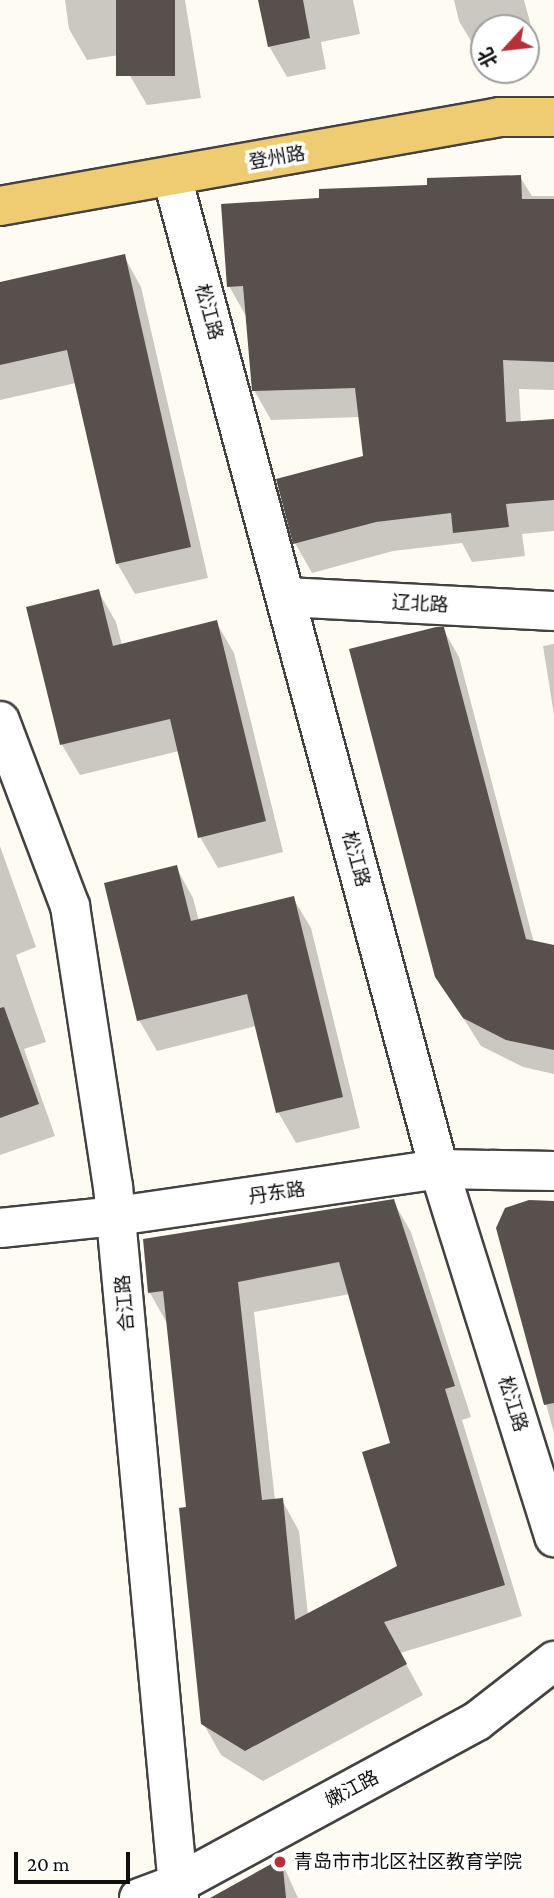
<!DOCTYPE html>
<html>
<head>
<meta charset="utf-8">
<style>
	body { margin:0 }
	#map { position:relative; width:554px; height:1898px; overflow:hidden; background:#fefbf2; font-family:"Crimson Pro","Noto Sans SC",serif }
	div>[style] { position:absolute }
	[style*='--x'] { left:calc(var(--x)*1px); top:calc(var(--y)*1px); width:calc(var(--w)*1px); rotate:calc(var(--a)*1deg) }
	.shadow>* { inset:0; background:#0003 }
	.building>* { inset:0; background:#57504c; transform-origin:0 0 }
	.roads { filter:drop-shadow(2px 0 #424242) drop-shadow(-2px 0 #424242) drop-shadow(0 2px #424242) drop-shadow(0 -2px #424242) }
	.minor>* { height:38px; margin:-19px; padding:0 19px; transform-origin:19px; border-radius:19px; background:#fff }
	.major>* { height:38px; margin:-19px; padding:0 19px; transform-origin:19px; border-radius:19px; background:#efcc71 }
	.dots>* { width:19px; height:19px; translate:-50% -50%; box-sizing:border-box; border:4px solid #fff; border-radius:50% }
	span { translate:-50% -50%; white-space:nowrap; text-align:center; line-height:1.15; -webkit-text-stroke:7px #fff; paint-order:stroke }
	.street-label { font-size:19px; color:#0f0f0f }
	.poi-label { font-size:19px; color:#0f0f0f }
	.left { translate:0 -50%; text-align:left }
	.north { position:absolute; left:470px; top:14px; width:70px; height:70px; box-sizing:border-box; background:#fff; border:2px solid #9f9f9f; border-radius:50%; rotate:243deg; font-size:19px; font-weight:700; line-height:28px; text-align:center; color:#0f0f0f }
	.north::after { content:''; display:block; margin:auto; width:24px; height:32px; background:#b6303b; clip-path:polygon(50% 0,100% 100%,50% 72%,0 100%) }
	.scale { position:absolute; left:14px; top:1852px; width:116px; height:32px; box-sizing:border-box; border:4px solid #0f0f0f; border-top:0; padding-left:9px; font-size:21px; line-height:24px; white-space:nowrap; color:#0f0f0f; -webkit-text-stroke:5px #fff; paint-order:stroke }
</style>
</head>
<body>
<div id="map">
	<div class="shadow">
		<i style="clip-path:polygon(65px 0,185px 0,201px 98px,147px 105px,129px 74px,126px 54px,87px 60px,69px 29px)"></i>
		<i style="clip-path:polygon(260px 0,353px 0,360px 34px,321px 42px,326px 69px,287px 77px,269px 46px)"></i>
		<i style="clip-path:polygon(454px 0,524px 0,534px 37px,526px 39px,526px 28px,484px 28px,484px 50px,477px 51px,459px 21px)"></i>
		<i style="clip-path:polygon(520px 177px,532px 196px,554px 196px,554px 390px,519px 389px,521px 423px,554px 420px,554px 531px,522px 534px,525px 556px,472px 562px,462px 543px,393px 551px,312px 573px,295px 543px,365px 458px,360px 417px,271px 420px,254px 390px,246px 316px,229px 286px,321px 199px)"></i>
		<i style="clip-path:polygon(124px 256px,141px 287px,208px 578px,135px 594px,117px 563px,76px 383px,0 400px,0 284px)"></i>
		<i style="clip-path:polygon(98px 591px,116px 622px,122px 645px,216px 622px,234px 653px,283px 852px,218px 868px,200px 837px,179px 751px,80px 775px,62px 745px,29px 609px)"></i>
		<i style="clip-path:polygon(443px 629px,459px 657px,534px 943px,554px 947px,554px 1074px,523px 1067px,481px 1046px,437px 977px)"></i>
		<i style="clip-path:polygon(554px 644px,554px 715px,543px 646px)"></i>
		<i style="clip-path:polygon(0 846px,36px 947px,16px 955px,46px 1042px,24px 1049px,55px 1136px,0 1155px)"></i>
		<i style="clip-path:polygon(176px 867px,193px 898px,199px 921px,293px 898px,311px 928px,360px 1128px,296px 1143px,278px 1112px,256px 1026px,157px 1051px,139px 1020px)"></i>
		<i style="clip-path:polygon(evenodd,393px 1201px,411px 1232px,471px 1417px,462px 1420px,522px 1616px,400px 1653px,423px 1695px,263px 1781px,221px 1755px,203px 1723px,188px 1509px,168px 1325px,150px 1293px,145px 1240px,393px 1201px,350px 1294px,392px 1444px,399px 1567px,308px 1615px,299px 1531px,282px 1500px,275px 1500px,254px 1312px,350px 1294px)"></i>
		<i style="clip-path:polygon(554px 1203px,554px 1433px,498px 1228px)"></i>
		<i style="clip-path:polygon(281px 1860px,298px 1898px,216px 1898px)"></i>
	</div>
	<div class="building">
		<i style="left:116px;top:0;width:59px;height:76px"></i>
		<i style="clip-path:polygon(258px 0,303px 0,310px 38px,268px 47px)"></i>
		<i style="clip-path:polygon(521px 175px,522px 199px,554px 199px,554px 362px,503px 360px,506px 422px,554px 419px,554px 500px,506px 504px,509px 527px,453px 533px,451px 513px,376px 522px,293px 544px,276px 479px,363px 456px,355px 388px,252px 391px,243px 286px,227px 287px,221px 204px,319px 198px,319px 189px,427px 185px,427px 178px)"></i>
		<i style="clip-path:polygon(125px 254px,191px 547px,116px 564px,67px 350px,0 365px,0 282px)"></i>
		<i style="clip-path:polygon(99px 589px,113px 646px,217px 620px,266px 821px,198px 838px,170px 719px,60px 745px,26px 607px)"></i>
		<i style="clip-path:polygon(436px 627px,444px 627px,526px 939px,554px 945px,554px 1050px,506px 1040px,463px 1018px,435px 977px,349px 649px)"></i>
		<i style="clip-path:polygon(177px 865px,191px 921px,294px 896px,343px 1097px,276px 1113px,247px 994px,137px 1021px,104px 883px)"></i>
		<i style="clip-path:polygon(4px 1007px,39px 1104px,0 1118px,0 1008px)"></i>
		<i style="clip-path:polygon(evenodd,394px 1199px,455px 1386px,445px 1389px,505px 1585px,384px 1622px,407px 1664px,245px 1751px,201px 1724px,179px 1508px,186px 1507px,163px 1291px,148px 1293px,143px 1239px,394px 1199px,339px 1262px,390px 1443px,362px 1452px,397px 1566px,295px 1620px,283px 1498px,262px 1500px,238px 1282px,339px 1262px)"></i>
		<i style="clip-path:polygon(529px 1200px,554px 1201px,554px 1403px,544px 1405px,496px 1228px,505px 1208px)"></i>
		<i style="clip-path:polygon(282px 1858px,286px 1898px,210px 1898px)"></i>
	</div>
	<div class="roads">
		<div class="minor">
			<i style="--x:172;--y:177;--w:1027;--a:74.94"></i>
			<i style="--x:439;--y:1169;--w:386;--a:72.6"></i>
			<i style="--x:286;--y:597;--w:268;--a:3"></i>
			<i style="--x:0;--y:721;--w:198;--a:69.3"></i>
			<i style="--x:70;--y:906;--w:283;--a:81.3"></i>
			<i style="--x:113;--y:1186;--w:715;--a:84.7"></i>
			<i style="--x:0;--y:1228;--w:118;--a:-5.9"></i>
			<i style="--x:117;--y:1216;--w:325;--a:-8.3"></i>
			<i style="--x:439;--y:1169;--w:115;--a:1"></i>
			<i style="--x:139;--y:1898;--w:40;--a:-20.2"></i>
			<i style="--x:177;--y:1884;--w:341;--a:-28.5"></i>
			<i style="--x:477;--y:1721;--w:98;--a:-37.9"></i>
		</div>
		<div class="major">
			<i style="--x:0;--y:206;--w:508;--a:-10.09"></i>
			<i style="--x:500;--y:117;--w:54;--a:0"></i>
		</div>
	</div>
	<div class="dots">
		<i style="left:280px;top:1862px;background:#b6303b"></i>
	</div>
	<div class="street-label">
		<span style="left:277px;top:158px;rotate:-10deg">登州路</span>
		<span style="left:209px;top:312px;rotate:75deg">松江路</span>
		<span style="left:420px;top:604px;rotate:3deg">辽北路</span>
		<span style="left:356px;top:859px;rotate:75deg">松江路</span>
		<span style="left:277px;top:1193px;rotate:-8deg">丹东路</span>
		<span style="left:125px;top:1303px;rotate:-95deg">合江路</span>
		<span style="left:513px;top:1404px;rotate:73deg">松江路</span>
		<span style="left:352px;top:1789px;rotate:-28deg">嫩江路</span>
	</div>
	<div class="poi-label">
		<span class="left" style="left:294px;top:1862px">青岛市市北区社区教育学院</span>
	</div>
	<div class="north">北</div>
	<div class="scale">20 m</div>
</div>
</body>
</html>
